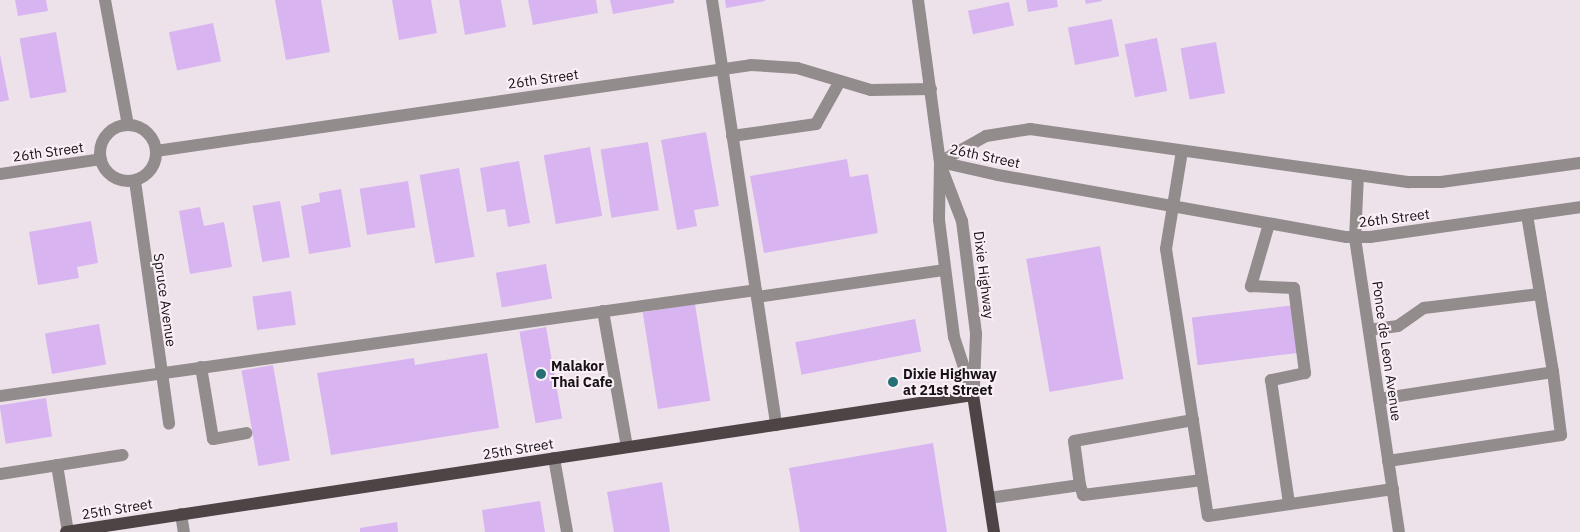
<!DOCTYPE html>
<html>
<head>
<meta charset="utf-8">
<style>
	body { margin:0 }
	#map { position:relative; width:1580px; height:532px; overflow:hidden; background:#eee2ea; font-family:"IBM Plex Sans",sans-serif }
	div>[style] { position:absolute }
	[style*='--x'] { left:calc(var(--x)*1px); top:calc(var(--y)*1px); width:calc(var(--w)*1px); rotate:calc(var(--a)*1deg) }
	.building>* { inset:0; background:#d8b5f1; transform-origin:0 0 }
	.minor>* { height:12px; margin:-6px; padding:0 6px; transform-origin:6px; border-radius:6px; background:#928c8d }
	.minor>.ring { margin:-6px; padding:0; box-sizing:content-box; background:none; border:12px solid #928c8d; border-radius:50% }
	.major>* { height:12px; margin:-6px; padding:0 6px; transform-origin:6px; border-radius:6px; background:#4e4446 }
	.dots>* { width:14px; height:14px; translate:-50% -50%; box-sizing:border-box; border:2px solid #fbeff7; border-radius:50% }
	span { translate:-50% -50%; white-space:nowrap; text-align:center; line-height:1.15; -webkit-text-stroke:4px #fbeff7; paint-order:stroke }
	.street-label { font-size:14px; color:#161215 }
	.poi-label { font-size:14px; color:#161215; font-weight:700 }
	.left { translate:0 -50%; text-align:left }
</style>
</head>
<body>
<div id="map">
	<div class="building">
		<i style="clip-path:polygon(15px 0,46px 0,48px 11px,18px 16px)"></i>
		<i style="clip-path:polygon(275px 0,321px 0,330px 52px,286px 60px)"></i>
		<i style="clip-path:polygon(392px 0,431px 0,437px 33px,399px 40px)"></i>
		<i style="clip-path:polygon(459px 0,501px 0,506px 27px,465px 35px)"></i>
		<i style="clip-path:polygon(528px 0,596px 0,598px 13px,533px 25px)"></i>
		<i style="clip-path:polygon(610px 0,674px 0,674px 3px,613px 14px)"></i>
		<i style="clip-path:polygon(725px 0,765px 0,765px 1px,726px 8px)"></i>
		<i style="clip-path:polygon(1026px 0,1057px 0,1058px 7px,1028px 12px)"></i>
		<i style="clip-path:polygon(1085px 0,1102px 0,1102px 1px,1086px 4px)"></i>
		<i style="left:1009px;top:2px;width:24px;height:42px;rotate:78deg"></i>
		<i style="left:1112px;top:19px;width:38px;height:45px;rotate:79deg"></i>
		<i style="left:213px;top:23px;width:39px;height:45px;rotate:78deg"></i>
		<i style="left:56px;top:32px;width:61px;height:37px;rotate:80deg"></i>
		<i style="left:1157px;top:38px;width:54px;height:33px;rotate:79deg"></i>
		<i style="left:1216px;top:42px;width:52px;height:36px;rotate:80deg"></i>
		<i style="clip-path:polygon(0 54px,9px 100px,0 102px)"></i>
		<i style="clip-path:polygon(706px 132px,719px 206px,694px 210px,697px 226px,677px 230px,661px 140px)"></i>
		<i style="left:648px;top:142px;width:69px;height:48px;rotate:81deg"></i>
		<i style="left:590px;top:147px;width:70px;height:47px;rotate:80deg"></i>
		<i style="clip-path:polygon(847px 159px,850px 177px,868px 174px,878px 233px,764px 253px,750px 176px)"></i>
		<i style="clip-path:polygon(519px 161px,530px 223px,508px 227px,505px 209px,487px 212px,480px 168px)"></i>
		<i style="left:459px;top:168px;width:90px;height:40px;rotate:80deg"></i>
		<i style="left:408px;top:181px;width:47px;height:49px;rotate:81deg"></i>
		<i style="clip-path:polygon(341px 189px,351px 247px,309px 254px,301px 206px,320px 202px,319px 193px)"></i>
		<i style="left:280px;top:201px;width:57px;height:28px;rotate:80deg"></i>
		<i style="clip-path:polygon(200px 207px,204px 226px,224px 222px,232px 267px,190px 274px,179px 211px)"></i>
		<i style="clip-path:polygon(91px 221px,98px 263px,77px 267px,79px 278px,38px 285px,29px 232px)"></i>
		<i style="left:1100px;top:246px;width:135px;height:75px;rotate:80deg"></i>
		<i style="left:546px;top:264px;width:35px;height:51px;rotate:80deg"></i>
		<i style="left:291px;top:291px;width:34px;height:39px;rotate:82deg"></i>
		<i style="left:695px;top:304px;width:98px;height:53px;rotate:81deg"></i>
		<i style="left:1294px;top:305px;width:48px;height:103px;rotate:83deg"></i>
		<i style="left:915px;top:319px;width:33px;height:122px;rotate:79deg"></i>
		<i style="left:99px;top:324px;width:41px;height:55px;rotate:80deg"></i>
		<i style="left:546px;top:327px;width:93px;height:27px;rotate:80deg"></i>
		<i style="clip-path:polygon(487px 353px,499px 428px,331px 455px,317px 373px,414px 358px,415px 365px)"></i>
		<i style="left:273px;top:365px;width:97px;height:32px;rotate:80deg"></i>
		<i style="left:46px;top:398px;width:39px;height:47px;rotate:81deg"></i>
		<i style="clip-path:polygon(933px 443px,947px 532px,800px 532px,789px 468px)"></i>
		<i style="clip-path:polygon(662px 482px,670px 532px,614px 532px,607px 492px)"></i>
		<i style="clip-path:polygon(540px 501px,545px 532px,485px 532px,482px 510px)"></i>
		<i style="clip-path:polygon(397px 522px,398px 532px,360px 532px,360px 528px)"></i>
	</div>
	<div class="minor">
		<i style="--x:105;--y:0;--w:127;--a:79.6"></i>
		<i style="--x:712;--y:0;--w:430;--a:81.4"></i>
		<i style="--x:918;--y:0;--w:163;--a:82.3"></i>
		<i style="--x:940;--y:162;--w:58;--a:91"></i>
		<i style="--x:939;--y:220;--w:118;--a:82.7"></i>
		<i style="--x:954;--y:337;--w:61;--a:71.9"></i>
		<i class="ring" style="left:100px;top:125px;width:44px;height:44px"></i>
		<i style="--x:732;--y:136;--w:85;--a:-8.1"></i>
		<i style="--x:816;--y:124;--w:49;--a:-60.8"></i>
		<i style="--x:156;--y:151;--w:601;--a:-8.22"></i>
		<i style="--x:751;--y:65;--w:46;--a:3.7"></i>
		<i style="--x:797;--y:68;--w:77;--a:16.6"></i>
		<i style="--x:871;--y:90;--w:60;--a:-1"></i>
		<i style="--x:1182;--y:151;--w:99;--a:99.3"></i>
		<i style="--x:1166;--y:249;--w:270;--a:81.1"></i>
		<i style="--x:1208;--y:516;--w:187;--a:-8.3"></i>
		<i style="--x:940;--y:162;--w:53;--a:-29.5"></i>
		<i style="--x:986;--y:136;--w:45;--a:-9"></i>
		<i style="--x:1030;--y:129;--w:383;--a:8"></i>
		<i style="--x:1409;--y:182;--w:32;--a:0"></i>
		<i style="--x:1441;--y:182;--w:140;--a:-7.8"></i>
		<i style="--x:940;--y:162;--w:59;--a:12.6"></i>
		<i style="--x:998;--y:175;--w:354;--a:10.1"></i>
		<i style="--x:1347;--y:237;--w:23;--a:0"></i>
		<i style="--x:1370;--y:237;--w:212;--a:-8.1"></i>
		<i style="--x:942;--y:169;--w:56;--a:69"></i>
		<i style="--x:962;--y:221;--w:114;--a:82.9"></i>
		<i style="--x:976;--y:334;--w:53;--a:92.2"></i>
		<i style="--x:0;--y:174;--w:102;--a:-8.4"></i>
		<i style="--x:1358;--y:175;--w:63;--a:92.7"></i>
		<i style="--x:1355;--y:238;--w:297;--a:81.5"></i>
		<i style="--x:135;--y:181;--w:245;--a:82"></i>
		<i style="--x:1269;--y:224;--w:65;--a:106.2"></i>
		<i style="--x:1251;--y:286;--w:43;--a:2.7"></i>
		<i style="--x:1294;--y:288;--w:86;--a:82.6"></i>
		<i style="--x:1305;--y:373;--w:35;--a:168"></i>
		<i style="--x:1271;--y:380;--w:125;--a:81.7"></i>
		<i style="--x:757;--y:297;--w:190;--a:-8.2"></i>
		<i style="--x:603;--y:311;--w:138;--a:80"></i>
		<i style="--x:1369;--y:330;--w:29;--a:-8"></i>
		<i style="--x:1398;--y:326;--w:32;--a:-35"></i>
		<i style="--x:1424;--y:308;--w:117;--a:-6.9"></i>
		<i style="--x:201;--y:367;--w:73;--a:80.5"></i>
		<i style="--x:213;--y:439;--w:34;--a:-10"></i>
		<i style="--x:0;--y:396;--w:763;--a:-7.98"></i>
		<i style="--x:1379;--y:399;--w:176;--a:-8.8"></i>
		<i style="--x:1553;--y:372;--w:159;--a:-99.4"></i>
		<i style="--x:554;--y:458;--w:75;--a:80"></i>
		<i style="--x:1388;--y:461;--w:175;--a:-8.5"></i>
		<i style="--x:1561;--y:435;--w:64;--a:-97.2"></i>
		<i style="--x:57;--y:465;--w:68;--a:80.7"></i>
		<i style="--x:0;--y:474;--w:124;--a:-8.8"></i>
		<i style="--x:1080;--y:485;--w:10;--a:73"></i>
		<i style="--x:1083;--y:495;--w:120;--a:-7.2"></i>
		<i style="--x:989;--y:498;--w:92;--a:-8.1"></i>
		<i style="--x:1080;--y:485;--w:44;--a:-97.8"></i>
		<i style="--x:1074;--y:441;--w:121;--a:-10"></i>
		<i style="--x:181;--y:514;--w:18;--a:81"></i>
	</div>
	<div class="major">
		<i style="--x:66;--y:532;--w:917;--a:-8.59"></i>
		<i style="--x:973;--y:395;--w:139;--a:81.3"></i>
	</div>
	<div class="dots">
		<i style="left:541px;top:374px;background:#257075"></i>
		<i style="left:893px;top:382px;background:#257075"></i>
	</div>
	<div class="street-label">
		<span style="left:543px;top:79px;rotate:-8deg">26th Street</span>
		<span style="left:48px;top:152px;rotate:-8deg">26th Street</span>
		<span style="left:985px;top:156px;rotate:12deg">26th Street</span>
		<span style="left:1394px;top:218px;rotate:-7deg">26th Street</span>
		<span style="left:984px;top:275px;rotate:83deg">Dixie Highway</span>
		<span style="left:165px;top:300px;rotate:82deg">Spruce Avenue</span>
		<span style="left:1387px;top:351px;rotate:82deg">Ponce de Leon Avenue</span>
		<span style="left:518px;top:449px;rotate:-9deg">25th Street</span>
		<span style="left:117px;top:509px;rotate:-9deg">25th Street</span>
	</div>
	<div class="poi-label">
		<span class="left" style="left:551px;top:374px">Malakor<br>Thai Cafe</span>
		<span class="left" style="left:903px;top:382px">Dixie Highway<br>at 21st Street</span>
	</div>
</div>
</body>
</html>
